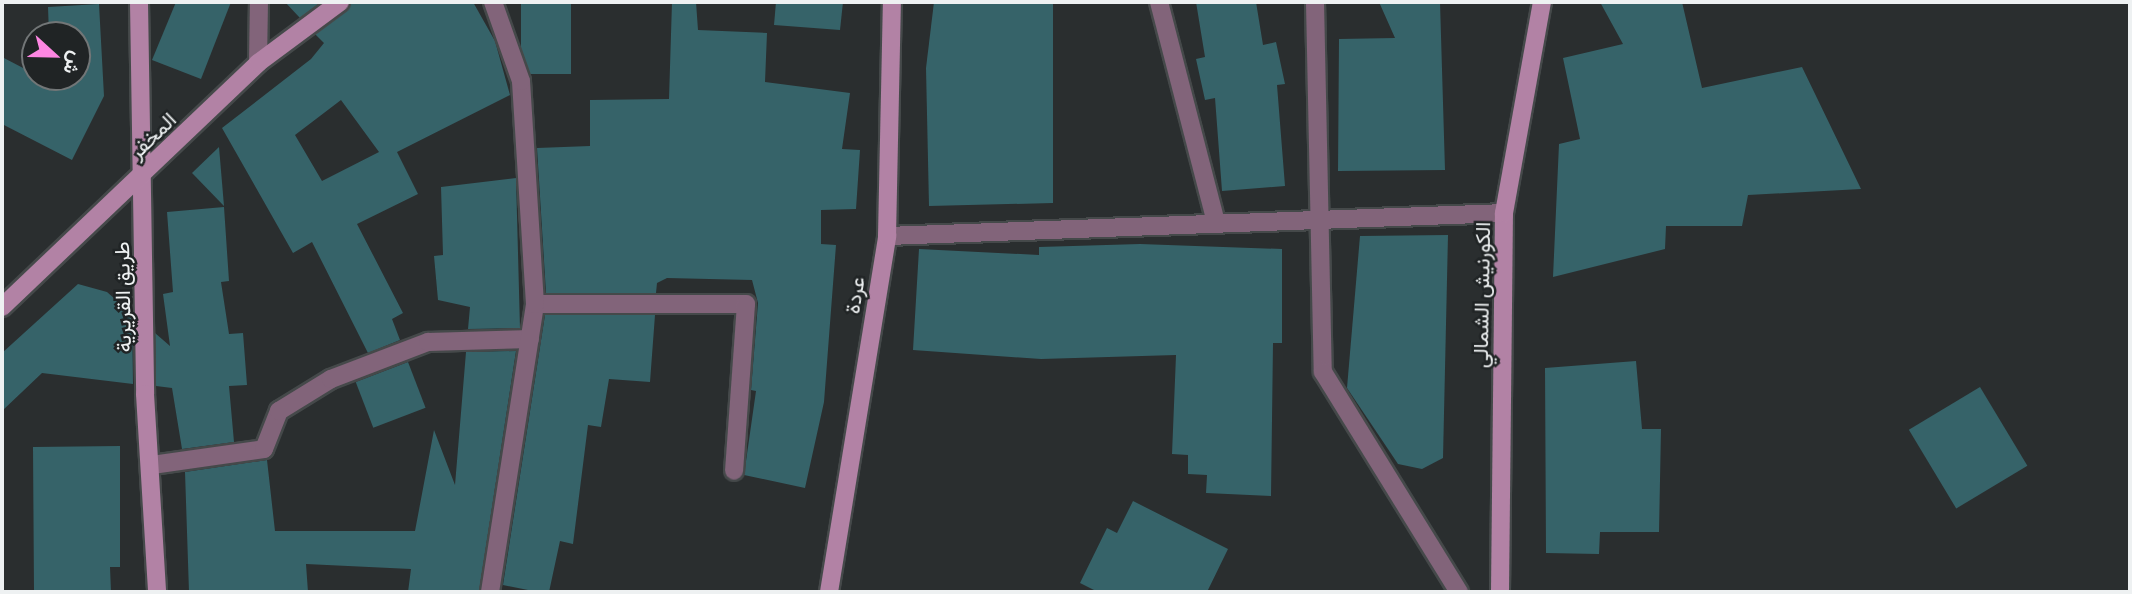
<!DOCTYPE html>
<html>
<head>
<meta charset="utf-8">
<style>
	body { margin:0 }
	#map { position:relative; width:2132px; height:594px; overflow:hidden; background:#2a2e2f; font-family:Barlow,Vazirmatn,sans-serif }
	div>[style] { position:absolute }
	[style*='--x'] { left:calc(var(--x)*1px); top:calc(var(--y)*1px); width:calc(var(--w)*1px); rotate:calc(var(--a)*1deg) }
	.building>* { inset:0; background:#366369; transform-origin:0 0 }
	.roads { filter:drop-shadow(2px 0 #45494a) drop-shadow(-2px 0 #45494a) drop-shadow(0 2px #45494a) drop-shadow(0 -2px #45494a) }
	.street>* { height:18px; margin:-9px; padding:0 9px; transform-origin:9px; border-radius:9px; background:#82647a }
	.secondary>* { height:18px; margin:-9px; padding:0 9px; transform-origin:9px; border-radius:9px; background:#b282a5 }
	span { translate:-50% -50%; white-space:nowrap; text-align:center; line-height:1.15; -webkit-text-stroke:5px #202425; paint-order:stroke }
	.street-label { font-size:21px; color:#eef1f2 }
	.frame { position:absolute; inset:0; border:4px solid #eef1f2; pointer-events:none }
	.north { position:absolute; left:21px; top:21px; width:70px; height:70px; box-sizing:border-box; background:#202425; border:2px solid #727677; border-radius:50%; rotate:112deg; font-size:19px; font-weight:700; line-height:28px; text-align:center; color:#eef1f2 }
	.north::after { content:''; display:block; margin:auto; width:24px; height:32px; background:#fd86e2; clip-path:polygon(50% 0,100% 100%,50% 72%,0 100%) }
</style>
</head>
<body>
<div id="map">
	<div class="building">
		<i style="clip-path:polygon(176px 2px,231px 2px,201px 79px,152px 60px)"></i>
		<i style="clip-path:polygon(285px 2px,321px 2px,300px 18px)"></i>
		<i style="clip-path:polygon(evenodd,351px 2px,473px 2px,495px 41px,510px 95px,397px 152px,418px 194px,357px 224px,403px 313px,392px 319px,400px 340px,368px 353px,312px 242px,293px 253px,222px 128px,311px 59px,324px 43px,315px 34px,351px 2px,341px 100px,379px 152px,322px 181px,295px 135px,341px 100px)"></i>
		<i style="left:521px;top:2px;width:50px;height:72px"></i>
		<i style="clip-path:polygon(672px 2px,696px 2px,698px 30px,767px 33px,765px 82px,850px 93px,842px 149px,860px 150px,856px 209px,821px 210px,821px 244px,836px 245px,824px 402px,805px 488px,744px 475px,756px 391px,751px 390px,758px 303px,752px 280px,667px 278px,657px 283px,656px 293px,546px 293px,537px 148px,590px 146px,590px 100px,669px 99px)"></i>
		<i style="clip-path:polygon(776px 2px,843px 2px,840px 30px,774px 25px)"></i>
		<i style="clip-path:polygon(934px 2px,1053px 2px,1053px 203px,929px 206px,926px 68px)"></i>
		<i style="clip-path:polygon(1196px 2px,1256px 2px,1263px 45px,1276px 42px,1285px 84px,1277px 85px,1285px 186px,1222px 191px,1215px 98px,1205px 100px,1196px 59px,1205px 57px)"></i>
		<i style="clip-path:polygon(1379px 2px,1440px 2px,1445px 170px,1338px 171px,1339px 39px,1395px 38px)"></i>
		<i style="clip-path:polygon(1600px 2px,1682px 2px,1702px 88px,1802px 67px,1861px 189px,1748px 195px,1742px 226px,1666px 226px,1665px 249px,1553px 277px,1559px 144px,1580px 139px,1563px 58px,1623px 44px)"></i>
		<i style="clip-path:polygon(99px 4px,104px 96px,72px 160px,2px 124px,2px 57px,52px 83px,52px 77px,77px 77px,77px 35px,49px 35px,48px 7px)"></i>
		<i style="clip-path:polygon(219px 147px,224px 206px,192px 173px)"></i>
		<i style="clip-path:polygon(516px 178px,520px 328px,468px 329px,470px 307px,438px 300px,434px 256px,443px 255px,441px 187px)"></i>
		<i style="clip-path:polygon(224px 207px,229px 281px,221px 282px,229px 334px,243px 333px,247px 385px,229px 386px,234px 442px,182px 449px,172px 388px,156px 386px,155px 333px,170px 346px,163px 294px,173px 292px,167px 212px)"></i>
		<i style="clip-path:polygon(1448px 235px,1443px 458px,1422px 469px,1398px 464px,1347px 388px,1360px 236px)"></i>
		<i style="clip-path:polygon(1140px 244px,1282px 249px,1282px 343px,1273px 343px,1271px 496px,1206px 493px,1207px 475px,1188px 474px,1188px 455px,1172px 454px,1176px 355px,1041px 359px,913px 350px,919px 249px,1039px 255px,1039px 247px)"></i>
		<i style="clip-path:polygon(78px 284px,107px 292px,132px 314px,133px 384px,42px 373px,2px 411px,2px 353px)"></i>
		<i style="clip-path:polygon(545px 315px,655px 315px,650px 382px,609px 379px,601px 427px,588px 425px,573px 544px,560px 541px,549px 592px,538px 592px,503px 585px)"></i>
		<i style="clip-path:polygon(516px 351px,479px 592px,408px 592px,411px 569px,306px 564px,308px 592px,189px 592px,185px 472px,267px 460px,275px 531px,415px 531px,434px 430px,455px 485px,466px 352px)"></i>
		<i style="clip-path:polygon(1636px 361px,1642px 429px,1661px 429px,1659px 532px,1600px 532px,1599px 554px,1546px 553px,1545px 368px)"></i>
		<i style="left:408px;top:362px;width:49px;height:56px;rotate:69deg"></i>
		<i style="left:1980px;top:387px;width:92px;height:83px;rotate:59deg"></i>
		<i style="clip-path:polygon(120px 446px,120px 567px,110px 567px,111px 592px,34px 592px,33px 447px)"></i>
		<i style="clip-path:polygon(1133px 501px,1228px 549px,1207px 592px,1098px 592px,1080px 583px,1107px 528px,1117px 533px)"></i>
	</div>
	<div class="roads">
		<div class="street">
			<i style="--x:1159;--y:2;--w:228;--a:75.5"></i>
			<i style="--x:1315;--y:2;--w:370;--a:88.8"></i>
			<i style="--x:1323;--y:372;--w:259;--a:58.3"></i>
			<i style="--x:258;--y:63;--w:61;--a:-89.1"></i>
			<i style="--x:887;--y:236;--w:617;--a:-2.13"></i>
			<i style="--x:535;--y:304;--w:211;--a:0"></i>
			<i style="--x:746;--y:304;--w:167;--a:94.1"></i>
			<i style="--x:152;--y:465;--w:113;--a:-8.1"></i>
			<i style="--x:264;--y:449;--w:41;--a:-68.5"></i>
			<i style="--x:279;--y:411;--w:61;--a:-31.6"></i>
			<i style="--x:331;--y:379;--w:104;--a:-20.9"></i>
			<i style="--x:428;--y:342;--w:102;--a:-1.7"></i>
			<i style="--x:490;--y:592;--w:291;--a:-81.1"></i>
			<i style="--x:535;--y:304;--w:223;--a:-93.6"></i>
			<i style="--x:521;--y:81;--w:84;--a:-109.5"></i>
		</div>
		<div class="secondary">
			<i style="--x:139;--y:2;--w:392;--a:89.1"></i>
			<i style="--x:145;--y:394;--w:198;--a:86.5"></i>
			<i style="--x:2;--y:307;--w:354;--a:-43.6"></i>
			<i style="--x:258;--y:63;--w:102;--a:-36.6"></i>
			<i style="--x:829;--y:592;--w:361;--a:-80.7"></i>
			<i style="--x:887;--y:236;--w:234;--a:-88.8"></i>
			<i style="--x:1500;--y:592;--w:379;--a:-89.4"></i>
			<i style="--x:1504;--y:213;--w:214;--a:-79.8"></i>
		</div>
	</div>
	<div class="street-label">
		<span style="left:152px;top:135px;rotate:-44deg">المخفر</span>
		<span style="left:854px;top:295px;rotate:-81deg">عردة</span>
		<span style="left:1481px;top:295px;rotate:-89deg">الكورنيش الشمالي</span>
		<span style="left:122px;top:297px;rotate:-91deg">طريق القريرية</span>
	</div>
	<div class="frame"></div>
	<div class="north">ش</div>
</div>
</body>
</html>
